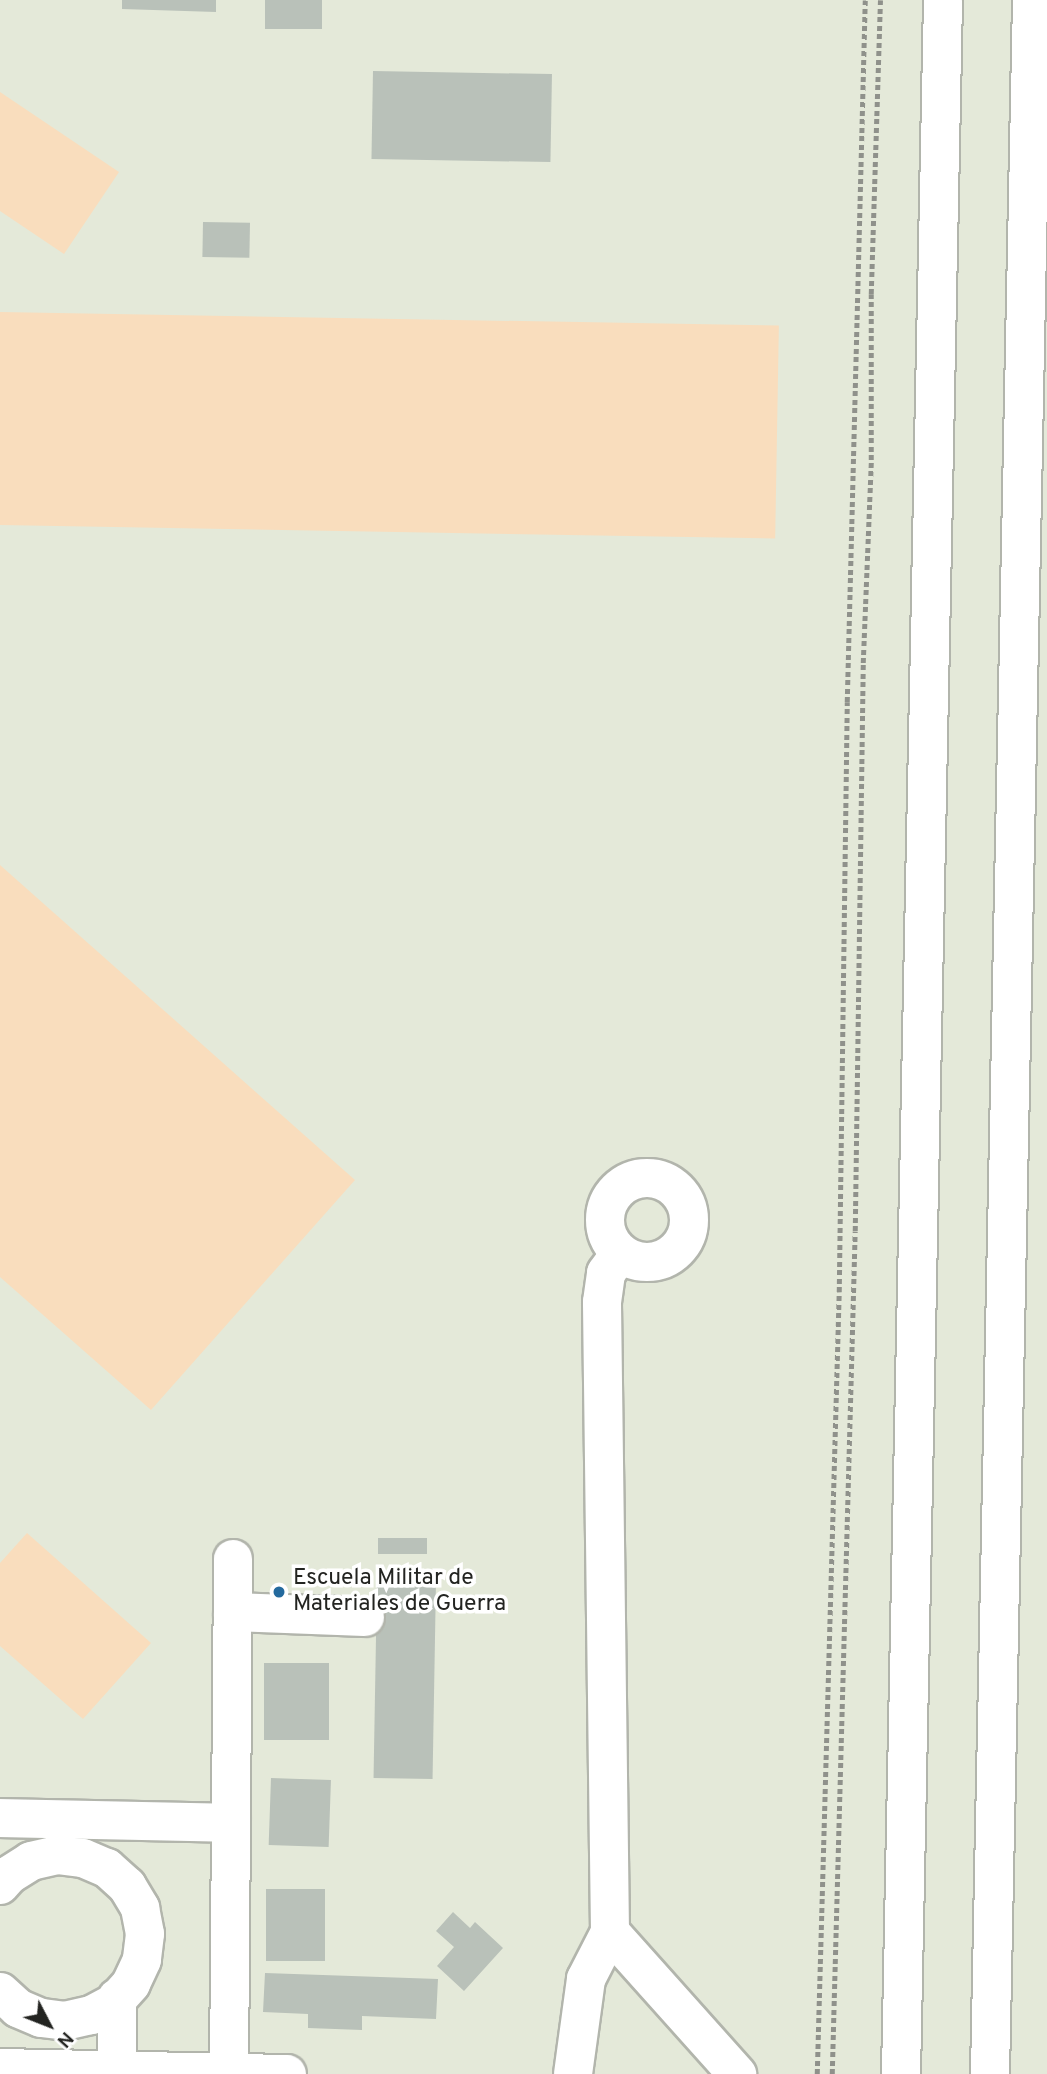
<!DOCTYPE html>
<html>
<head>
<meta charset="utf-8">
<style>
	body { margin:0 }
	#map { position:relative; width:1047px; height:2074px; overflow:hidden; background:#f1f4eb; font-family:Overpass,sans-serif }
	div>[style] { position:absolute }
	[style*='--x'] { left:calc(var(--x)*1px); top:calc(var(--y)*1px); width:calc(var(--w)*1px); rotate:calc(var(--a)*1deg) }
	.built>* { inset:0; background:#e4e9d9; transform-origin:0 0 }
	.green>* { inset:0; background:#f9ddbd; transform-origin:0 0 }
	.building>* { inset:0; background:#b9c1b9; transform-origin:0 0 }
	.path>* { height:4.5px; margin-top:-2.25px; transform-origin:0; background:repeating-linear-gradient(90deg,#8f918b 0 5px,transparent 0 8.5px) }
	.roads { filter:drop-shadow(2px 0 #b2b5ac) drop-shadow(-2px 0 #b2b5ac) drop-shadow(0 2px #b2b5ac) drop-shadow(0 -2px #b2b5ac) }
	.minor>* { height:38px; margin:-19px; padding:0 19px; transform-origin:19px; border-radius:19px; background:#fff }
	.minor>.ring { margin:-19px; padding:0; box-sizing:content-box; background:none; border:38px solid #fff; border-radius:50% }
	.dots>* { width:19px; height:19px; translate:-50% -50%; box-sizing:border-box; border:4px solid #fff; border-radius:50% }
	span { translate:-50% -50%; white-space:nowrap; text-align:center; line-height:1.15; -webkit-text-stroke:7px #fff; paint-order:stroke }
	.poi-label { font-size:23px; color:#232421 }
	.left { translate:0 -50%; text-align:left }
	.north { position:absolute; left:14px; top:1990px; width:70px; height:70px; -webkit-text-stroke:5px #fff; paint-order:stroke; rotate:132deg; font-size:19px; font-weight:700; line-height:28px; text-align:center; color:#232421 }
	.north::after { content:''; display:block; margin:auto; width:24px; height:32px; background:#232421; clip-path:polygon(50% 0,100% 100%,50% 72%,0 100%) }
</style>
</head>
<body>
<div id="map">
	<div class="built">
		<i style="left:0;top:0;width:1047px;height:2074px"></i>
	</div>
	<div class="green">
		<i style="clip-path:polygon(0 92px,119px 172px,64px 254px,0 211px)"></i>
		<i style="left:0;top:312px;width:779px;height:213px;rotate:1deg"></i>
		<i style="clip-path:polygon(0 865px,355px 1180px,151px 1410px,0 1277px)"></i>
		<i style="clip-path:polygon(27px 1533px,151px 1643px,83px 1719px,0 1646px,0 1563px)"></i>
	</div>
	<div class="building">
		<i style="clip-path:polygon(122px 0,216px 0,216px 12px,122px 9px)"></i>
		<i style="left:265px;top:0;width:57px;height:29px"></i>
		<i style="left:373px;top:71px;width:179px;height:88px;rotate:1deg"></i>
		<i style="left:203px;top:222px;width:47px;height:35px;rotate:1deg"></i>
		<i style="left:427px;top:1538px;width:16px;height:49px;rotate:90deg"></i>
		<i style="left:377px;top:1580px;width:59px;height:198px;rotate:1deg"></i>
		<i style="left:264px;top:1663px;width:65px;height:77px"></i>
		<i style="left:271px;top:1778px;width:60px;height:67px;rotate:2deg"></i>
		<i style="left:266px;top:1889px;width:59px;height:72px"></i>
		<i style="clip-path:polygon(453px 1912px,470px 1928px,475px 1922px,503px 1948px,464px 1991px,437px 1966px,454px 1947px,436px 1931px)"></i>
		<i style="clip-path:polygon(265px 1973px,438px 1979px,436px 2019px,362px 2016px,362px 2030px,308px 2028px,308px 2014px,263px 2012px)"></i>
	</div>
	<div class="path">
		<i style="--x:817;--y:2074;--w:782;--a:-88.39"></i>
		<i style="--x:839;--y:1292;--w:590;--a:-89.22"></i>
		<i style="--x:847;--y:702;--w:702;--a:-88.53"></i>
		<i style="--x:832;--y:2074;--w:843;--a:-88.44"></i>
		<i style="--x:855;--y:1231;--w:568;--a:-89.19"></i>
		<i style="--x:863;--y:663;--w:203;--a:-87.7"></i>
		<i style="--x:871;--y:460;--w:166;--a:-90"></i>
		<i style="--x:871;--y:294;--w:294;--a:-88.2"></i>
	</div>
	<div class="roads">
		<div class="minor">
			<i class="ring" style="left:605px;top:1178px;width:46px;height:46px"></i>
			<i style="--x:233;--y:1612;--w:132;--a:2.2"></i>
			<i style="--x:0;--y:1818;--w:231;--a:1.2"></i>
			<i style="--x:0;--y:1885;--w:13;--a:-48"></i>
			<i style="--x:9;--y:1875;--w:26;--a:-32"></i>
			<i style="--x:31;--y:1861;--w:27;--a:-13"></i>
			<i style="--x:57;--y:1855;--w:26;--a:7"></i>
			<i style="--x:83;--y:1858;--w:26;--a:23"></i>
			<i style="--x:107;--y:1868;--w:27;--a:42"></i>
			<i style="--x:127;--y:1886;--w:26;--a:59"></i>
			<i style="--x:140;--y:1908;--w:26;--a:79"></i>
			<i style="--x:145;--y:1934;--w:26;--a:97"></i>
			<i style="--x:142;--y:1960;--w:26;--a:115"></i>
			<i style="--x:131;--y:1984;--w:25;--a:132"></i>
			<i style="--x:114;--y:2003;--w:26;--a:152"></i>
			<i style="--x:91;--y:2015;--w:26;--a:167"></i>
			<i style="--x:66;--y:2021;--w:25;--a:-173"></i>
			<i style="--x:41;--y:2018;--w:25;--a:-157"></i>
			<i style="--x:18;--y:2008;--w:24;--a:-138"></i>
			<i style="--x:610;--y:1932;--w:191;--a:48.2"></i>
			<i style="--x:0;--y:2068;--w:287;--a:1.2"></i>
			<i style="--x:117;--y:2071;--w:73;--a:-90"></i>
			<i style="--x:229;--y:2074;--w:515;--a:-89.55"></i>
			<i style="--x:573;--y:2074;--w:96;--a:-82.2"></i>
			<i style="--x:586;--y:1979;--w:53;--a:-62.9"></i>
			<i style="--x:610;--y:1932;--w:630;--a:-90.73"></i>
			<i style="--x:602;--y:1302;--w:29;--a:-82"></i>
			<i style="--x:606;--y:1273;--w:24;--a:-54"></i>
			<i style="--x:901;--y:2074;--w:2074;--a:-88.84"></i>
			<i style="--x:990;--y:2074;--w:2074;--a:-88.84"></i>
		</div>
	</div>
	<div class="dots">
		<i style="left:279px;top:1592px;background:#246a9e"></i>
	</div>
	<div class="poi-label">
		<span class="left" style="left:293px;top:1592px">Escuela Militar de<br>Materiales de Guerra</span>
	</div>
	<div class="north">N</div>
</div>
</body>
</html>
